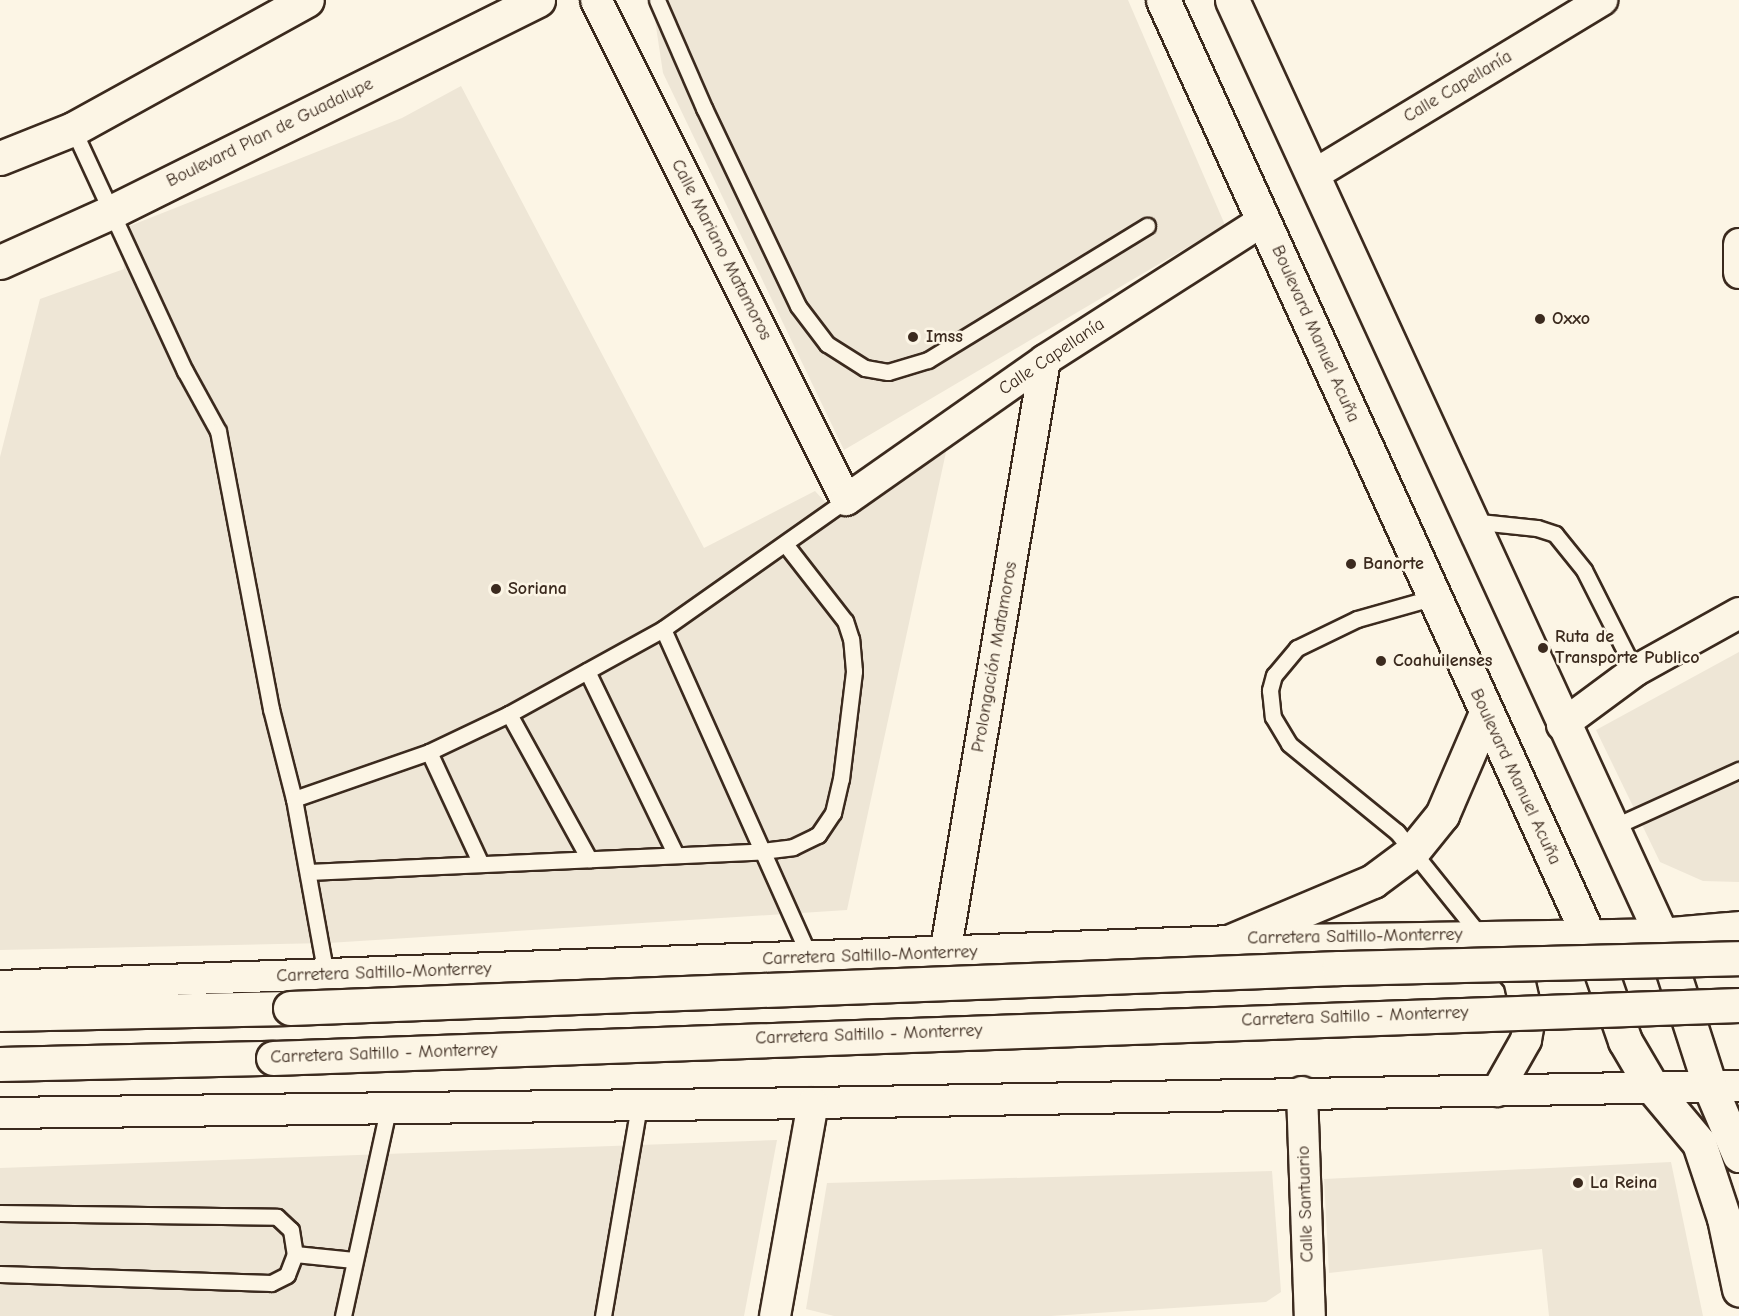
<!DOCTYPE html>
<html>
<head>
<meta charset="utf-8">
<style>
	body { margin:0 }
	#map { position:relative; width:1739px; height:1316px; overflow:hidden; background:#fcf5e5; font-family:"Comic Neue",sans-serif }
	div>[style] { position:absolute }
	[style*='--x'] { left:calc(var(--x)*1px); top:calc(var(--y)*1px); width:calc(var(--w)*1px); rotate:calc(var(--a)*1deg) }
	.built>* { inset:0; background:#eee6d6 }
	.roads { filter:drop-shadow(2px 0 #3b2a1e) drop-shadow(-2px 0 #3b2a1e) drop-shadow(0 2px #3b2a1e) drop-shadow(0 -2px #3b2a1e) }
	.service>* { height:15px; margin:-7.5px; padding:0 7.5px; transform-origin:7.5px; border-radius:7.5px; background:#fcf5e5 }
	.minor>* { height:30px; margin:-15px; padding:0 15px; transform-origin:15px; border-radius:15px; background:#fcf5e5 }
	.secondary>* { height:33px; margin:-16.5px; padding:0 16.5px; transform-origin:16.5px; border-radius:16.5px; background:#fcf5e5 }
	.primary>* { height:33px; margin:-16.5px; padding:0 16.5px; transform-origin:16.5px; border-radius:16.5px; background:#fcf5e5 }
	.trunk>* { height:33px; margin:-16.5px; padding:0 16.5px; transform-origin:16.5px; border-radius:16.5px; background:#fcf5e5 }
	.bridges { filter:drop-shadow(2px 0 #3b2a1e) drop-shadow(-2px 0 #3b2a1e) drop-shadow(0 2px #3b2a1e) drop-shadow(0 -2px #3b2a1e) }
	.trunk-bridge>* { height:33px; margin:-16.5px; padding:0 16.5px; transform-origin:16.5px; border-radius:16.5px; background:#fcf5e5 }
	.dots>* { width:16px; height:16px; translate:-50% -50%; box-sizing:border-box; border:3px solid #fcf5e5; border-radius:50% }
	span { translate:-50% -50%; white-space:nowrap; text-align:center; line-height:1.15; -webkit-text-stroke:5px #fcf5e5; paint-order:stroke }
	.street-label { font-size:18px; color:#3b2a1e }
	.poi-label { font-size:18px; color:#3b2a1e; font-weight:700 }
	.left { translate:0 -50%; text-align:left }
</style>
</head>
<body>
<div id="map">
	<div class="built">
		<i style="clip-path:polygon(652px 0,1128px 0,1225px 225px,844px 450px,663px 73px)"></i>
		<i style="clip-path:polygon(461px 86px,704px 548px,815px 491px,838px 516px,946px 452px,847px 910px,328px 943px,0 950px,0 457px,40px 299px,124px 269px,122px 229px,402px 118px)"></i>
		<i style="clip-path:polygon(1739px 652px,1739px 882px,1703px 881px,1660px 862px,1596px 730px)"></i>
		<i style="clip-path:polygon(777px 1140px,744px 1316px,0 1316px,0 1168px)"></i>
		<i style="clip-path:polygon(1671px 1162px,1703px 1316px,1549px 1316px,1542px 1249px,1329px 1273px,1324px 1179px)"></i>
		<i style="clip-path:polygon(1272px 1171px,1281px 1292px,1266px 1302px,1051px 1316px,834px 1316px,806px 1309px,827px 1183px)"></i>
	</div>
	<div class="roads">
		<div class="service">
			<i style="--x:657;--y:0;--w:118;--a:66.5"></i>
			<i style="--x:704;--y:108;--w:219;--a:64.6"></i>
			<i style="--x:798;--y:306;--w:48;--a:52.7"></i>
			<i style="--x:827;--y:344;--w:45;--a:32.3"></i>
			<i style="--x:865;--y:368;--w:23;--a:10"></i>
			<i style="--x:888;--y:372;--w:42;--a:-16.7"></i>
			<i style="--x:928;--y:360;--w:257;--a:-31.5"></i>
			<i style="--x:73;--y:129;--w:267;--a:65.2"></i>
			<i style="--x:185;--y:371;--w:68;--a:61.2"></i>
			<i style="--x:218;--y:431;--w:283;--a:79.2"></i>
			<i style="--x:271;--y:709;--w:93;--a:75.7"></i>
			<i style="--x:294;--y:799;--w:143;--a:-19.2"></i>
			<i style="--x:429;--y:752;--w:89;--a:-25.4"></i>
			<i style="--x:509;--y:714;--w:176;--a:-28.9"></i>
			<i style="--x:663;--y:629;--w:224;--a:-35.2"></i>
			<i style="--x:1470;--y:521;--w:67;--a:6"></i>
			<i style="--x:1537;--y:528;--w:19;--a:18"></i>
			<i style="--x:1555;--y:534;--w:46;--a:51.1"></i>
			<i style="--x:1584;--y:570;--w:113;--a:63.2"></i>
			<i style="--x:1435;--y:597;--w:81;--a:164.2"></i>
			<i style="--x:1357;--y:619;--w:67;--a:154.2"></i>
			<i style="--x:1297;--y:648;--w:35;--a:130"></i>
			<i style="--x:1274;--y:675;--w:16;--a:105"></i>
			<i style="--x:1270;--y:690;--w:27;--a:84"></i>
			<i style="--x:1273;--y:717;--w:31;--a:59"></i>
			<i style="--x:1289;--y:744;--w:139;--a:39.2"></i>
			<i style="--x:1397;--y:832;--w:131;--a:51.2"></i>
			<i style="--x:663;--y:629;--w:360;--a:65.9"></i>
			<i style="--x:587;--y:671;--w:204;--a:64.2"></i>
			<i style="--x:509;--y:714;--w:166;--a:61.1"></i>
			<i style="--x:429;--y:752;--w:123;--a:65.1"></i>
			<i style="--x:294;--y:799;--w:179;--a:79.7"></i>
			<i style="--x:1611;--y:828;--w:141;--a:-24.4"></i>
			<i style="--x:308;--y:872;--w:454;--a:-2.6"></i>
			<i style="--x:762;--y:851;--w:31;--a:-7"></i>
			<i style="--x:793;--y:847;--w:28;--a:-26"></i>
			<i style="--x:818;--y:835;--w:27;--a:-56"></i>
			<i style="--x:833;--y:813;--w:35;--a:-77"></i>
			<i style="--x:841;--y:779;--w:109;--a:-83.1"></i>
			<i style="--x:854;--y:671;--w:32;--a:-95"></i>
			<i style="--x:851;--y:639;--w:19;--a:-108"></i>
			<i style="--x:845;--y:621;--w:98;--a:-127.9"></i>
			<i style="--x:0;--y:1213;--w:277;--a:0.8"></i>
			<i style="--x:277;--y:1217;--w:19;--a:43"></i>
			<i style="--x:291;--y:1230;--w:24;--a:81"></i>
			<i style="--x:295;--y:1254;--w:22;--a:111"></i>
			<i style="--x:287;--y:1275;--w:18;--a:153"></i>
			<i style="--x:271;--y:1283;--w:271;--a:-178.1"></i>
			<i style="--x:295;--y:1254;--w:59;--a:5.8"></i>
			<i style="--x:343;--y:1316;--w:211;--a:-77.7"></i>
			<i style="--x:603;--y:1316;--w:213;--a:-80.3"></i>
		</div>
		<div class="minor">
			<i style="--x:596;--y:0;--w:559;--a:63.43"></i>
			<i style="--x:846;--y:500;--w:243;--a:-35.1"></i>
			<i style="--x:1045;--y:360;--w:260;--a:-32.6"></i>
			<i style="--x:1315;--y:174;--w:336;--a:-31.2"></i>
			<i style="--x:1739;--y:244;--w:29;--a:90"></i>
			<i style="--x:1562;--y:725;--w:91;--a:-36.5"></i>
			<i style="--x:1635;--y:671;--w:119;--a:-29.1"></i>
			<i style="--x:1493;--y:948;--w:40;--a:50"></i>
			<i style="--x:1519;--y:979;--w:45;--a:77.2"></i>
			<i style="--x:1529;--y:1023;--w:17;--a:100"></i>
			<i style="--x:1526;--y:1040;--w:59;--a:119.6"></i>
			<i style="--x:945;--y:954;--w:602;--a:-80.44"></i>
			<i style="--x:0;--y:986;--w:1232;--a:-2.09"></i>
			<i style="--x:1231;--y:941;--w:430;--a:-0.9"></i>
			<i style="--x:1661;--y:934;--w:78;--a:-5.1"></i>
			<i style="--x:1302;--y:1092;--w:224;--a:88"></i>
			<i style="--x:0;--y:1113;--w:813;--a:-0.7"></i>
			<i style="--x:813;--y:1103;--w:926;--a:-1.05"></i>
			<i style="--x:775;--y:1316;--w:216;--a:-79.9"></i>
		</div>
		<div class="secondary">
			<i style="--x:0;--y:158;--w:79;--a:-21.7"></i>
			<i style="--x:73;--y:129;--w:267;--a:-28.9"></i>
			<i style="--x:0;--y:262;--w:120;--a:-24.2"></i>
			<i style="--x:109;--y:213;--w:479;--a:-26.4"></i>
		</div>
		<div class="primary">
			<i style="--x:1163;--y:0;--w:1029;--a:65.55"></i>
			<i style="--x:1589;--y:937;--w:110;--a:70.9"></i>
			<i style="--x:1625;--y:1041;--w:53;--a:59.6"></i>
			<i style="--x:1652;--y:1087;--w:73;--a:50"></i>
			<i style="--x:1699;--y:1143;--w:79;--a:71.6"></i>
			<i style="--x:1724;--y:1218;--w:73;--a:78.1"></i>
			<i style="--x:1232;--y:0;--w:1028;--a:65.33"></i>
			<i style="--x:1661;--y:934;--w:161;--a:72.2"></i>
			<i style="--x:1710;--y:1087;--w:74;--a:66.9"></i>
			<i style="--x:1231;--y:941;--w:154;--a:-22.9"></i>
			<i style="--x:1373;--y:881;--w:49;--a:-36.6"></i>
			<i style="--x:1412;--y:852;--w:48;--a:-51"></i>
			<i style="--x:1442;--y:815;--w:111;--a:-66.7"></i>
		</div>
		<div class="trunk">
			<i style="--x:0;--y:1014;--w:290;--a:-1.2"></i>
			<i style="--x:0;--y:1064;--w:273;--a:-1.3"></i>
		</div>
	</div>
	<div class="bridges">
		<div class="trunk-bridge">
			<i style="--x:290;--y:1008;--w:1050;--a:-2.18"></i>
			<i style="--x:1339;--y:968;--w:400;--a:-1.4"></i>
			<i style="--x:273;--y:1058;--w:1467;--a:-2.07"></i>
		</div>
	</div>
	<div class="dots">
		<i style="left:1540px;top:319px;background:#3b2a1e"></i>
		<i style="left:913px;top:337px;background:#3b2a1e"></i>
		<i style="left:1351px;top:564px;background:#3b2a1e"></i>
		<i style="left:496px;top:589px;background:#3b2a1e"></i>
		<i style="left:1543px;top:648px;background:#3b2a1e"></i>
		<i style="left:1381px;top:661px;background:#3b2a1e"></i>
		<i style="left:1578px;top:1183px;background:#3b2a1e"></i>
	</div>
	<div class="street-label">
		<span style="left:1458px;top:87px;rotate:-31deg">Calle Capellanía</span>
		<span style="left:270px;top:133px;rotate:-26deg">Boulevard Plan de Guadalupe</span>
		<span style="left:721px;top:250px;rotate:63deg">Calle Mariano Matamoros</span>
		<span style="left:1315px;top:334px;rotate:66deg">Boulevard Manuel Acuña</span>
		<span style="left:1052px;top:357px;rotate:-34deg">Calle Capellanía</span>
		<span style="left:995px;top:657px;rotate:-80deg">Prolongación Matamoros</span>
		<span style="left:1515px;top:777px;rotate:65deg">Boulevard Manuel Acuña</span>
		<span style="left:1355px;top:937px;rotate:-1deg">Carretera Saltillo-Monterrey</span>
		<span style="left:870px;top:956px;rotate:-2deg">Carretera Saltillo-Monterrey</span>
		<span style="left:384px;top:973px;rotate:-2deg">Carretera Saltillo-Monterrey</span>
		<span style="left:1355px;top:1017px;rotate:-2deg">Carretera Saltillo - Monterrey</span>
		<span style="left:869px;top:1035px;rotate:-2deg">Carretera Saltillo - Monterrey</span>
		<span style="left:384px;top:1054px;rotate:-2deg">Carretera Saltillo - Monterrey</span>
		<span style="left:1306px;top:1204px;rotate:-92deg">Calle Santuario</span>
	</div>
	<div class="poi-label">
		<span class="left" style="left:1552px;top:319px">Oxxo</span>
		<span class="left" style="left:926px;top:337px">Imss</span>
		<span class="left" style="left:1363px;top:564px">Banorte</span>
		<span class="left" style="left:508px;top:589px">Soriana</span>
		<span class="left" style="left:1555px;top:648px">Ruta de<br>Transporte Publico</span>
		<span class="left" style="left:1393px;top:661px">Coahuilenses</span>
		<span class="left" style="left:1590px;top:1183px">La Reina</span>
	</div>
</div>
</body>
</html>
